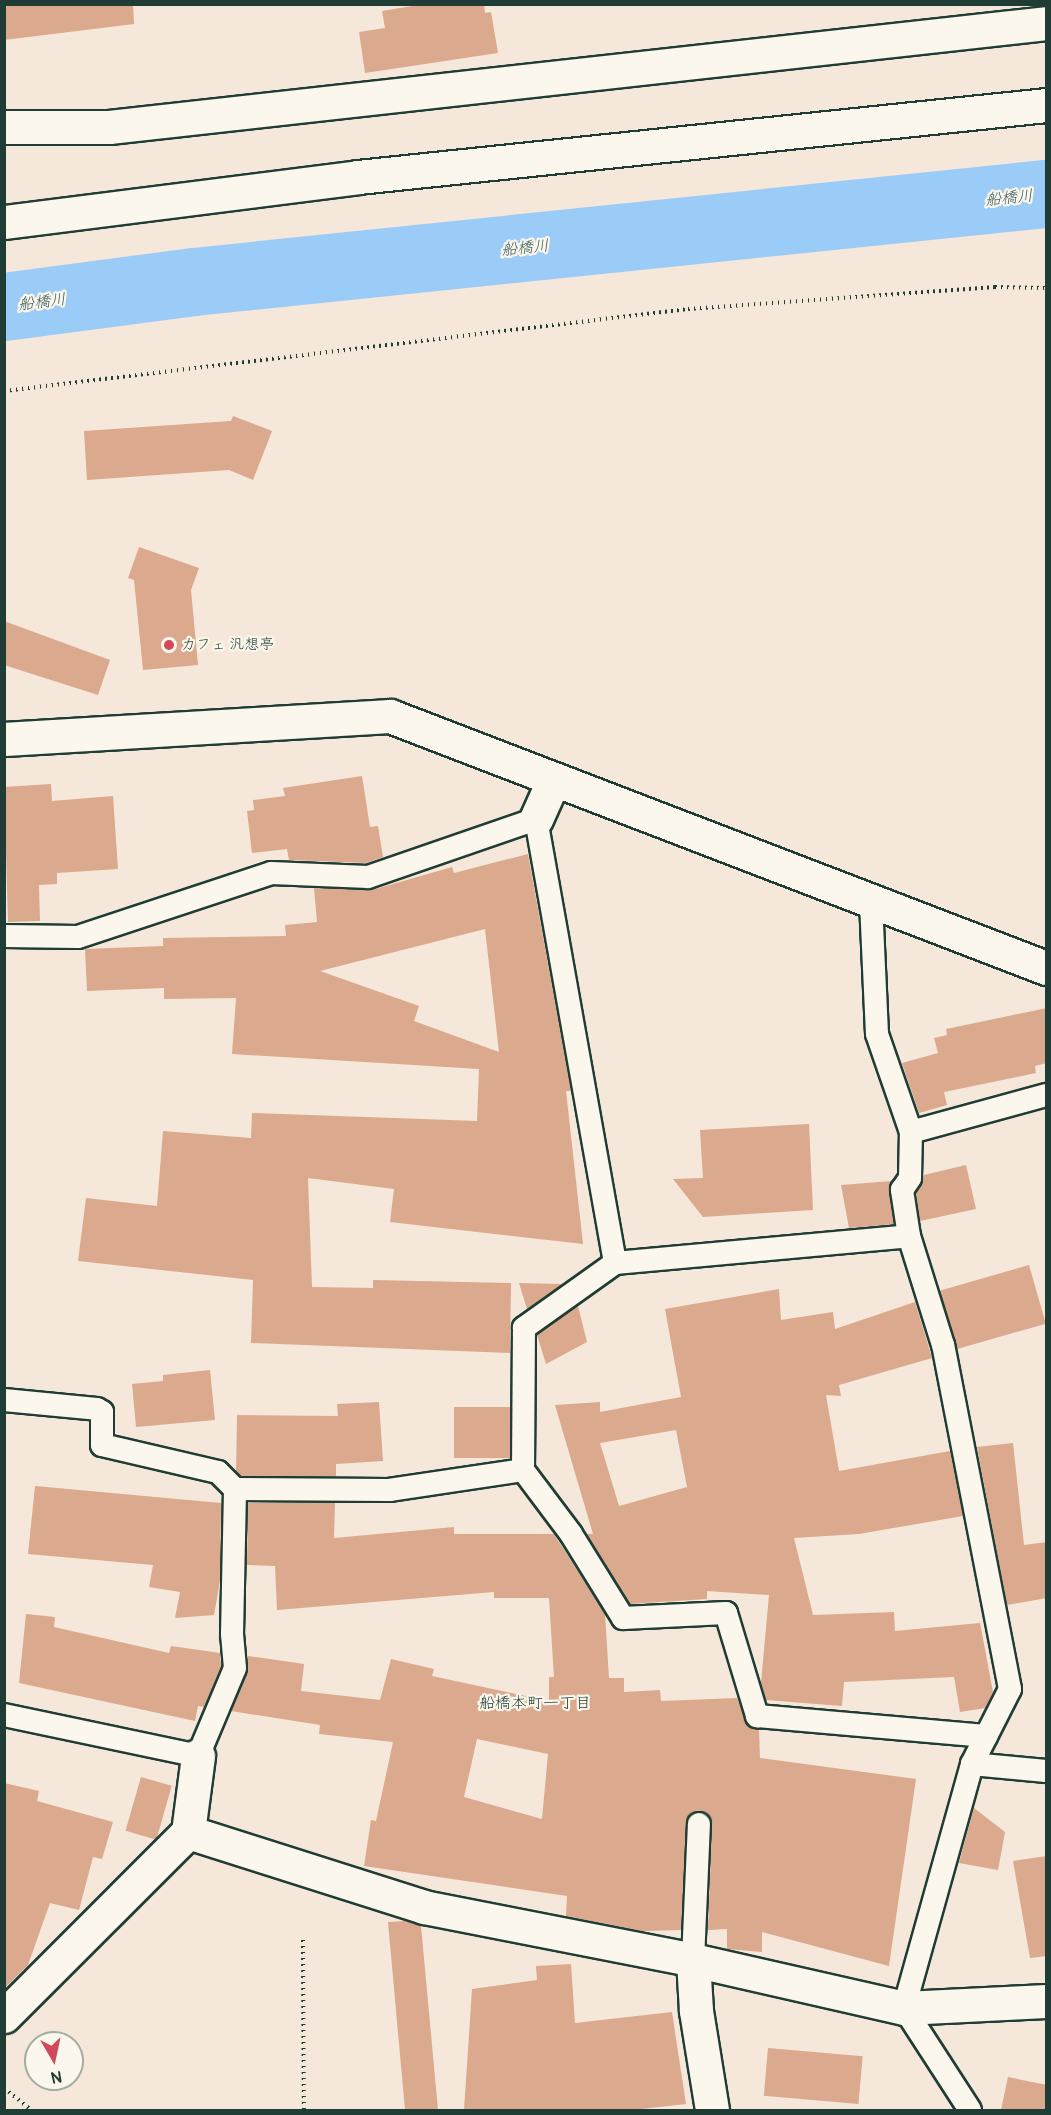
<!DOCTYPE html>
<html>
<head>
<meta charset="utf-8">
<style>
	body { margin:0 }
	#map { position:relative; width:1051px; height:2115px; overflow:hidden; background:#f5e7d9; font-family:Pangolin,"Klee One",sans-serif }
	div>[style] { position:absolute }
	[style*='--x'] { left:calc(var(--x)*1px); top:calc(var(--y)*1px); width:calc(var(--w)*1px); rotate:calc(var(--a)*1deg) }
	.river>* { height:68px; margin:-34px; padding:0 34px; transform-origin:34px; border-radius:34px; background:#9bcbf7 }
	.building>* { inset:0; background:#dba98d; transform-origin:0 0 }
	.path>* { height:4px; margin-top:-2px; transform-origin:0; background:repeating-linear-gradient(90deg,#1f3d34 0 1.5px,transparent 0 6px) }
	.roads { filter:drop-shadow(2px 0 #1f3d34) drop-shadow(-2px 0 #1f3d34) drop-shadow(0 2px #1f3d34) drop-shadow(0 -2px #1f3d34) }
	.service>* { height:22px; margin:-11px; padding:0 11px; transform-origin:11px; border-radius:11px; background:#fbf7ec }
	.minor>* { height:33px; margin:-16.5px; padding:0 16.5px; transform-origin:16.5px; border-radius:16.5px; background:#fbf7ec }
	.tertiary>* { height:33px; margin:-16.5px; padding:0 16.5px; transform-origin:16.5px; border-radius:16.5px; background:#fbf7ec }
	.dots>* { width:16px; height:16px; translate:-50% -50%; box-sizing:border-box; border:3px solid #fbf7ec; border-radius:50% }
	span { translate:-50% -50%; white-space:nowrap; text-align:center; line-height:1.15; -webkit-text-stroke:4.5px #fbf7ec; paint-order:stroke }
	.poi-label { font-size:15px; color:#1f3d34 }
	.left { translate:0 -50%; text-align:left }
	.water-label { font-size:16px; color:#38595b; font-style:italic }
	.neighbourhood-label { font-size:16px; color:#1f3d34 }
	.frame { position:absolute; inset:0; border:6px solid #1f3d34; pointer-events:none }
	.north { position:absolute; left:24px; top:2031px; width:60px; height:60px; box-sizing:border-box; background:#fbf7ec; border:2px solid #a3ada2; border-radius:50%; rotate:171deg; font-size:16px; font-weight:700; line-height:24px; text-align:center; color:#1f3d34 }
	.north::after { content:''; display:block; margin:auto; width:21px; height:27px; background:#d1495b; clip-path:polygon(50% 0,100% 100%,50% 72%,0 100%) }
</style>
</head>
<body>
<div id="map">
	<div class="river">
		<i style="--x:4;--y:307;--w:192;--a:-7.5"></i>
		<i style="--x:194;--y:282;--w:857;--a:-5.9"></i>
	</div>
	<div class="building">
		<i style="clip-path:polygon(4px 4px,133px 4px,134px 24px,4px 40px)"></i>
		<i style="clip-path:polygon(424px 4px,484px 4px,485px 13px,491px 12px,498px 53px,365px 73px,359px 32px,385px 28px,382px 11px)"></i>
		<i style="clip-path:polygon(233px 416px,272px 431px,253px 480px,229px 470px,87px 480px,84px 431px,231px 421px)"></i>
		<i style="clip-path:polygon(139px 547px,199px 568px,191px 590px,198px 665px,143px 670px,134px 580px,128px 578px)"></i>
		<i style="clip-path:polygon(4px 621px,110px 660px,98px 695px,4px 665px)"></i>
		<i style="clip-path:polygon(362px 776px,370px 827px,378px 826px,383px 857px,366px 863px,289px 860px,287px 849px,252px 853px,247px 811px,254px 810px,253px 800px,285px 796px,283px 788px)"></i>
		<i style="clip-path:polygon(51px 784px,52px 801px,113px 796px,118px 869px,57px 873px,57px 884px,39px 885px,40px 921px,8px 922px,4px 787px)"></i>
		<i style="clip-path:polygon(evenodd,528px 854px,571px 1091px,566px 1091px,583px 1244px,390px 1222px,394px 1189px,308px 1178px,312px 1287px,373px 1288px,373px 1280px,511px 1283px,510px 1353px,251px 1343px,253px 1280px,78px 1261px,86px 1198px,157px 1206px,163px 1131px,251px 1138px,252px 1113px,477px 1121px,479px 1069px,232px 1054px,236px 998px,164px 999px,164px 988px,87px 991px,85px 949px,163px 946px,163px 938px,286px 936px,285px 925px,317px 922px,314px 888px,372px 890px,452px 867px,454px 873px,528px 854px,485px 929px,499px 1052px,414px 1021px,419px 1006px,320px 971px,485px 929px)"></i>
		<i style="clip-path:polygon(1047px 1008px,1047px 1063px,1035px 1066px,1036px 1073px,944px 1092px,947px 1105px,919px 1113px,902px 1063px,938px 1053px,934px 1038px,947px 1035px,946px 1029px)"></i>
		<i style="clip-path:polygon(809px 1124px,813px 1210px,703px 1217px,673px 1179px,703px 1178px,700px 1130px)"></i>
		<i style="clip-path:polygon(966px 1165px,976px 1209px,920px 1221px,916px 1193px,924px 1175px)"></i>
		<i style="clip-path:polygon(892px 1181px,889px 1192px,894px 1224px,849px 1228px,841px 1185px)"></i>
		<i style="left:1029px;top:1265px;width:61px;height:93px;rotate:74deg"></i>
		<i style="clip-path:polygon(519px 1283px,562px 1284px,527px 1309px)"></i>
		<i style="clip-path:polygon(evenodd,779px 1289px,781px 1320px,833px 1312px,835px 1329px,915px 1302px,932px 1358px,839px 1385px,841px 1396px,826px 1395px,839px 1471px,950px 1451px,963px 1516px,859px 1534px,794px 1538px,813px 1615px,894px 1612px,895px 1631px,980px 1623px,993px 1692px,985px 1708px,960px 1712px,954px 1677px,844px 1682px,842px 1706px,766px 1700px,761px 1683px,769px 1595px,707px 1591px,707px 1599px,630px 1604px,587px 1534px,593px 1534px,555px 1405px,600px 1402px,600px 1412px,681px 1397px,665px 1309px,779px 1289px,676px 1430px,687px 1487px,619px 1506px,600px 1443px,676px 1430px)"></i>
		<i style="clip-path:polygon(578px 1306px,587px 1342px,546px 1364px,537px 1335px)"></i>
		<i style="clip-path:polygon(210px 1370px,215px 1420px,136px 1427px,132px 1384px,163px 1381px,163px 1375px)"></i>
		<i style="clip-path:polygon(379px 1402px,383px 1461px,336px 1464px,336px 1476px,241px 1476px,236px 1471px,237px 1415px,338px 1416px,337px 1404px)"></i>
		<i style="left:510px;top:1407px;width:51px;height:56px;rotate:90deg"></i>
		<i style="clip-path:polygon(1013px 1443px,1024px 1545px,1047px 1542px,1047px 1598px,1007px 1605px,977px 1447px)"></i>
		<i style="clip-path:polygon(35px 1486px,221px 1503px,220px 1581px,214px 1615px,175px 1618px,180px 1592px,149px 1587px,153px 1565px,28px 1554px)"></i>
		<i style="clip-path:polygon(evenodd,248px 1503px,335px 1503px,334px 1538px,454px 1527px,454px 1534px,554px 1534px,605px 1614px,609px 1678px,624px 1678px,624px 1692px,660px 1690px,661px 1701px,737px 1698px,748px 1726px,759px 1730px,760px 1758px,916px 1779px,889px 1966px,762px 1932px,762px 1952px,727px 1949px,727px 1929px,708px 1930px,712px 1825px,711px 1817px,700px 1811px,692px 1812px,686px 1823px,681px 1930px,642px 1931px,566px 1916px,567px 1896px,364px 1866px,371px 1820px,376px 1821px,393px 1742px,319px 1734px,320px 1725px,231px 1711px,247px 1673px,248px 1656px,304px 1664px,301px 1691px,380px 1700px,391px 1659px,434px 1669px,432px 1676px,549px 1701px,549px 1677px,554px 1677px,549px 1598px,494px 1598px,494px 1592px,277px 1610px,275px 1566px,247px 1565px,248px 1503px,477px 1739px,548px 1754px,542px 1819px,464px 1797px,477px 1739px)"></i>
		<i style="clip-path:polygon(26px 1614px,55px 1617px,54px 1627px,169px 1653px,171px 1646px,220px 1653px,221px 1666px,204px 1707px,198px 1706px,195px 1721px,19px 1683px)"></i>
		<i style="left:141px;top:1777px;width:32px;height:56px;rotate:16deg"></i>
		<i style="clip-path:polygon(4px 1783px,39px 1791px,37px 1801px,113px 1822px,102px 1859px,93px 1857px,79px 1910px,50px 1903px,28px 1965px,4px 1989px)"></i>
		<i style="clip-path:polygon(974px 1808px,1005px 1832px,998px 1870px,959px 1863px)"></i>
		<i style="clip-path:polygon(1047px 1856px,1047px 1956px,1030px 1958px,1013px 1861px)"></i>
		<i style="clip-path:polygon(405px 1921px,421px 1926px,438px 2110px,405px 2110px,388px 1922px)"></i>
		<i style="clip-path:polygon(571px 1964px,575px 2023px,672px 2012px,686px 2104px,633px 2110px,464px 2110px,472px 1989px,537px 1980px,536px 1966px)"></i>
		<i style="left:768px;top:2048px;width:95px;height:48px;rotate:5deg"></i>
		<i style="clip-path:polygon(1008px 2077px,1047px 2085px,1047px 2110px,1001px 2110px)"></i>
	</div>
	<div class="path">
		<i style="--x:4;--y:391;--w:689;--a:-6.84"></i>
		<i style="--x:688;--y:309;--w:308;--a:-4.1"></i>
		<i style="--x:995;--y:287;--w:51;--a:1.1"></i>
		<i style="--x:303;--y:1940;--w:170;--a:89.7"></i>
		<i style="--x:4;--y:2088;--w:35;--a:39"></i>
	</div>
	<div class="roads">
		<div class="service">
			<i style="--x:871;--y:902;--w:132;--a:87.4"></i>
			<i style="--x:877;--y:1034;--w:104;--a:70.9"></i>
			<i style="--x:4;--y:936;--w:74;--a:0.8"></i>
			<i style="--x:78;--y:937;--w:203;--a:-18.3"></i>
			<i style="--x:271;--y:873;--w:97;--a:2.4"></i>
			<i style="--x:368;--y:877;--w:178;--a:-19"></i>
			<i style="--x:536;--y:819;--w:451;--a:79.9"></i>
			<i style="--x:615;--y:1263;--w:112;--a:144.5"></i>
			<i style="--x:524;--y:1328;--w:142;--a:90.4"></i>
			<i style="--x:615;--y:1263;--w:295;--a:-5.2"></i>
			<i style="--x:4;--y:1400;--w:93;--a:5.5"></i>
			<i style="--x:97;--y:1409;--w:6;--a:31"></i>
			<i style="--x:102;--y:1412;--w:33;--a:90"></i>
			<i style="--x:102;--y:1445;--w:119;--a:13.1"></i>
			<i style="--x:218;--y:1472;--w:24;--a:45"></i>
			<i style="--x:4;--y:1715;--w:198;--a:11.9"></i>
			<i style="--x:198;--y:1756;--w:95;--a:-67.2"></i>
			<i style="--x:235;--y:1668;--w:34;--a:-95"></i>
			<i style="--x:232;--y:1634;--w:145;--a:-88.8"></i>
			<i style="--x:235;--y:1489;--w:154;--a:0.4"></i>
			<i style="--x:389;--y:1490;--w:135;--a:-8.5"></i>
			<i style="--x:523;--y:1470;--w:80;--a:53.1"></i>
			<i style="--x:571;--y:1534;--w:99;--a:58.2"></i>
			<i style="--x:623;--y:1618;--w:103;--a:-2.8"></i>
			<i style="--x:726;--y:1613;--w:108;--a:73.2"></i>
			<i style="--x:757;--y:1716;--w:230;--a:5"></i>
			<i style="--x:972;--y:1764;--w:74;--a:5.4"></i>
			<i style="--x:693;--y:1960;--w:136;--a:-87.5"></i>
			<i style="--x:970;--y:2110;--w:121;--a:-122.9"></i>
			<i style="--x:904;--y:2008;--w:253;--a:-74.4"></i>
			<i style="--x:972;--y:1764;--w:84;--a:-63.1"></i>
			<i style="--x:1010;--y:1689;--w:350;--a:-101"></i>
			<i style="--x:943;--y:1345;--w:114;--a:-107.3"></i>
			<i style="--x:909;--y:1236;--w:47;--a:-98.7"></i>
			<i style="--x:902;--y:1190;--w:14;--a:-56"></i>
			<i style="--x:910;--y:1178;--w:46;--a:-88.8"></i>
			<i style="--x:911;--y:1132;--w:140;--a:-15.3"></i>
		</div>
		<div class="minor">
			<i style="--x:4;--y:127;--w:105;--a:0"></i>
			<i style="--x:109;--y:127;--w:943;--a:-6.33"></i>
			<i style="--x:4;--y:222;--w:357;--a:-7.2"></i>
			<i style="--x:358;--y:177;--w:692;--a:-5.97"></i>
			<i style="--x:536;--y:819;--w:42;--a:-65.9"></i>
			<i style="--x:188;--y:1832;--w:248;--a:17.6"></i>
			<i style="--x:424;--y:1907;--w:274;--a:11.1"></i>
			<i style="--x:693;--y:1960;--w:216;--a:12.8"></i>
			<i style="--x:904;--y:2008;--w:142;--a:-2.8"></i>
			<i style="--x:693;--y:1960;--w:51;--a:86.6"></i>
			<i style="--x:696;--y:2011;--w:100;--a:80.8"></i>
			<i style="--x:4;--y:2016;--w:260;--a:-45"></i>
			<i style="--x:188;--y:1832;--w:77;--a:-82.5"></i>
		</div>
		<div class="tertiary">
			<i style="--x:4;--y:739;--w:387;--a:-3.4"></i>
			<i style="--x:390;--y:716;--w:703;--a:21.01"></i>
		</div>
	</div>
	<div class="dots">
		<i style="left:169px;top:645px;background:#d1495b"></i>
	</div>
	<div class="poi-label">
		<span class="left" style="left:181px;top:645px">カフェ 汎想亭</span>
	</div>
	<div class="water-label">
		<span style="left:1009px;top:198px;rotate:-6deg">船橋川</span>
		<span style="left:525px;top:248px;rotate:-6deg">船橋川</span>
		<span style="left:42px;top:302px;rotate:-7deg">船橋川</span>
	</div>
	<div class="neighbourhood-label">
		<span style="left:535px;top:1703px">船橋本町一丁目</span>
	</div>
	<div class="frame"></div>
	<div class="north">N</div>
</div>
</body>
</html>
